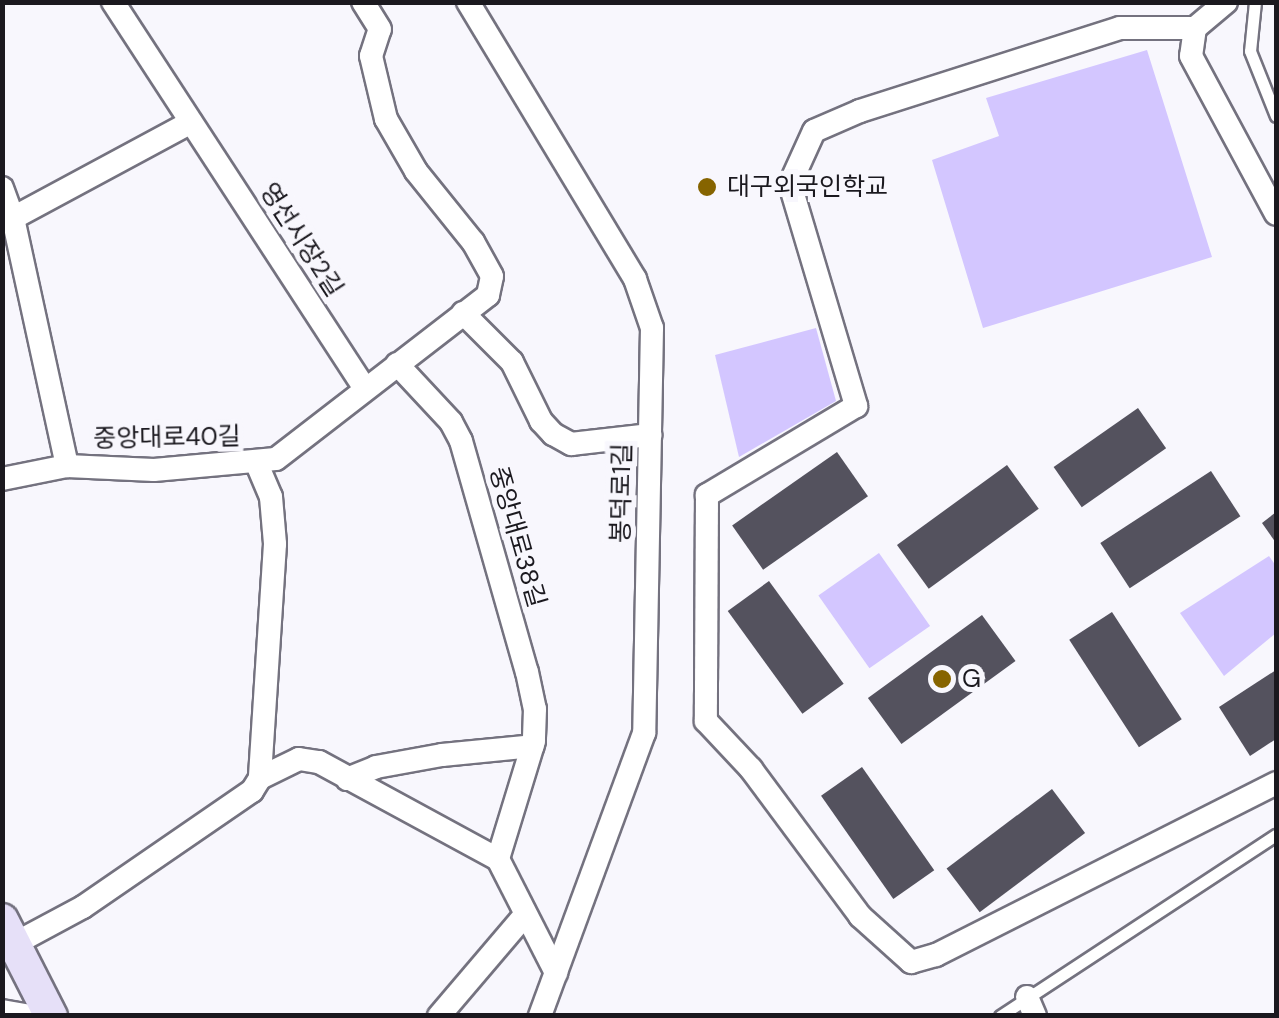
<!DOCTYPE html>
<html>
<head>
<meta charset="utf-8">
<style>
	body { margin:0 }
	#map { position:relative; width:1279px; height:1018px; overflow:hidden; background:#f8f7fd; font-family:"DM Sans","Noto Sans KR",sans-serif }
	div>[style] { position:absolute }
	[style*='--x'] { left:calc(var(--x)*1px); top:calc(var(--y)*1px); width:calc(var(--w)*1px); rotate:calc(var(--a)*1deg) }
	.green>* { inset:0; background:#d3c6ff; transform-origin:0 0 }
	.building>* { inset:0; background:#54525e; transform-origin:0 0 }
	.roads { filter:drop-shadow(2px 0 #74727f) drop-shadow(-2px 0 #74727f) drop-shadow(0 2px #74727f) drop-shadow(0 -2px #74727f) }
	.lane>* { height:11px; margin:-5.5px; padding:0 5.5px; transform-origin:5.5px; border-radius:5.5px; background:#fff }
	.street>* { height:22px; margin:-11px; padding:0 11px; transform-origin:11px; border-radius:11px; background:#fff }
	.secondary>* { height:32px; margin:-16px; padding:0 16px; transform-origin:16px; border-radius:16px; background:#e6e0f8 }
	.dots>* { width:28px; height:28px; translate:-50% -50%; box-sizing:border-box; border:5px solid #f8f7fd; border-radius:50% }
	span { translate:-50% -50%; white-space:nowrap; text-align:center; line-height:1.15; -webkit-text-stroke:10px #f8f7fd; paint-order:stroke }
	.poi-label { font-size:25px; color:#1b191f }
	.left { translate:0 -50%; text-align:left }
	.street-label { font-size:25px; color:#1b191f }
	.frame { position:absolute; inset:0; border:5px solid #1b191f; pointer-events:none }
</style>
</head>
<body>
<div id="map">
	<div class="green">
		<i style="clip-path:polygon(1147px 50px,1212px 257px,983px 328px,932px 160px,999px 136px,986px 98px)"></i>
		<i style="clip-path:polygon(816px 328px,836px 401px,739px 457px,715px 355px)"></i>
		<i style="left:879px;top:553px;width:89px;height:74px;rotate:55deg"></i>
		<i style="clip-path:polygon(1269px 556px,1276px 566px,1276px 633px,1224px 676px,1180px 613px)"></i>
	</div>
	<div class="building">
		<i style="left:1138px;top:408px;width:49px;height:103px;rotate:55deg"></i>
		<i style="left:837px;top:452px;width:54px;height:128px;rotate:55deg"></i>
		<i style="left:1007px;top:465px;width:54px;height:136px;rotate:54deg"></i>
		<i style="left:1211px;top:471px;width:54px;height:132px;rotate:57deg"></i>
		<i style="clip-path:polygon(1276px 512px,1276px 543px,1262px 523px)"></i>
		<i style="left:769px;top:581px;width:127px;height:51px;rotate:54deg"></i>
		<i style="left:1112px;top:612px;width:128px;height:51px;rotate:57deg"></i>
		<i style="left:982px;top:615px;width:57px;height:141px;rotate:54deg"></i>
		<i style="clip-path:polygon(1276px 670px,1276px 739px,1250px 756px,1219px 707px)"></i>
		<i style="left:862px;top:767px;width:126px;height:50px;rotate:55deg"></i>
		<i style="left:1052px;top:789px;width:55px;height:132px;rotate:53deg"></i>
	</div>
	<div class="roads">
		<div class="lane">
			<i style="--x:1255;--y:2;--w:49;--a:95.8"></i>
			<i style="--x:1250;--y:51;--w:70;--a:68.2"></i>
			<i style="--x:1000;--y:1016;--w:330;--a:-33.3"></i>
		</div>
		<div class="street">
			<i style="--x:113;--y:2;--w:461;--a:56.9"></i>
			<i style="--x:468;--y:2;--w:323;--a:58.9"></i>
			<i style="--x:635;--y:279;--w:52;--a:70.9"></i>
			<i style="--x:652;--y:328;--w:405;--a:91.1"></i>
			<i style="--x:644;--y:733;--w:302;--a:110.2"></i>
			<i style="--x:1226;--y:2;--w:40;--a:140"></i>
			<i style="--x:1195;--y:28;--w:28;--a:98"></i>
			<i style="--x:1191;--y:56;--w:179;--a:61.7"></i>
			<i style="--x:1195;--y:28;--w:75;--a:180"></i>
			<i style="--x:1120;--y:28;--w:273;--a:162.3"></i>
			<i style="--x:860;--y:111;--w:50;--a:156.5"></i>
			<i style="--x:814;--y:131;--w:58;--a:114.4"></i>
			<i style="--x:790;--y:184;--w:232;--a:73.4"></i>
			<i style="--x:856;--y:406;--w:174;--a:149.1"></i>
			<i style="--x:707;--y:495;--w:226;--a:90.3"></i>
			<i style="--x:706;--y:721;--w:66;--a:46.8"></i>
			<i style="--x:751;--y:769;--w:183;--a:53.4"></i>
			<i style="--x:860;--y:916;--w:69;--a:42"></i>
			<i style="--x:911;--y:962;--w:26;--a:-16"></i>
			<i style="--x:936;--y:955;--w:381;--a:-26.8"></i>
			<i style="--x:2;--y:188;--w:32;--a:70"></i>
			<i style="--x:13;--y:218;--w:202;--a:-28.3"></i>
			<i style="--x:13;--y:218;--w:254;--a:77.7"></i>
			<i style="--x:463;--y:313;--w:69;--a:45"></i>
			<i style="--x:512;--y:362;--w:66;--a:63.8"></i>
			<i style="--x:541;--y:421;--w:18;--a:47"></i>
			<i style="--x:553;--y:434;--w:21;--a:29"></i>
			<i style="--x:571;--y:444;--w:80;--a:-6.5"></i>
			<i style="--x:397;--y:364;--w:79;--a:47"></i>
			<i style="--x:451;--y:422;--w:21;--a:62"></i>
			<i style="--x:461;--y:441;--w:240;--a:74.1"></i>
			<i style="--x:527;--y:672;--w:38;--a:78"></i>
			<i style="--x:535;--y:709;--w:32;--a:92"></i>
			<i style="--x:534;--y:741;--w:123;--a:107"></i>
			<i style="--x:498;--y:859;--w:128;--a:63"></i>
			<i style="--x:257;--y:464;--w:36;--a:67"></i>
			<i style="--x:271;--y:497;--w:47;--a:85.1"></i>
			<i style="--x:275;--y:544;--w:234;--a:93.7"></i>
			<i style="--x:2;--y:479;--w:66;--a:-11.3"></i>
			<i style="--x:67;--y:466;--w:87;--a:2.6"></i>
			<i style="--x:154;--y:470;--w:122;--a:-5.2"></i>
			<i style="--x:276;--y:459;--w:268;--a:-37.7"></i>
			<i style="--x:488;--y:295;--w:19;--a:-78"></i>
			<i style="--x:492;--y:276;--w:39;--a:-119"></i>
			<i style="--x:473;--y:242;--w:91;--a:-128.8"></i>
			<i style="--x:416;--y:171;--w:60;--a:-120"></i>
			<i style="--x:386;--y:119;--w:65;--a:-103.4"></i>
			<i style="--x:371;--y:56;--w:28;--a:-72"></i>
			<i style="--x:380;--y:29;--w:32;--a:-122"></i>
			<i style="--x:347;--y:779;--w:31;--a:-22"></i>
			<i style="--x:376;--y:767;--w:67;--a:-10.3"></i>
			<i style="--x:442;--y:755;--w:91;--a:-5.6"></i>
			<i style="--x:14;--y:944;--w:78;--a:-28.2"></i>
			<i style="--x:83;--y:907;--w:205;--a:-34.5"></i>
			<i style="--x:252;--y:791;--w:15;--a:-58"></i>
			<i style="--x:260;--y:778;--w:43;--a:-26"></i>
			<i style="--x:299;--y:759;--w:20;--a:9"></i>
			<i style="--x:319;--y:762;--w:204;--a:28.5"></i>
			<i style="--x:1027;--y:997;--w:21;--a:67"></i>
			<i style="--x:2;--y:1011;--w:29;--a:10"></i>
			<i style="--x:439;--y:1016;--w:131;--a:-49.6"></i>
		</div>
		<div class="secondary">
			<i style="--x:2;--y:920;--w:108;--a:63"></i>
		</div>
	</div>
	<div class="dots">
		<i style="left:707px;top:187px;background:#866400"></i>
		<i style="left:942px;top:679px;background:#866400"></i>
	</div>
	<div class="poi-label">
		<span class="left" style="left:727px;top:187px">대구외국인학교</span>
		<span class="left" style="left:962px;top:679px">G</span>
	</div>
	<div class="street-label">
		<span style="left:301px;top:240px;rotate:57deg">영선시장2길</span>
		<span style="left:167px;top:438px;rotate:-1deg">중앙대로40길</span>
		<span style="left:622px;top:493px;rotate:-89deg">봉덕로1길</span>
		<span style="left:517px;top:537px;rotate:74deg">중앙대로38길</span>
	</div>
	<div class="frame"></div>
</div>
</body>
</html>
